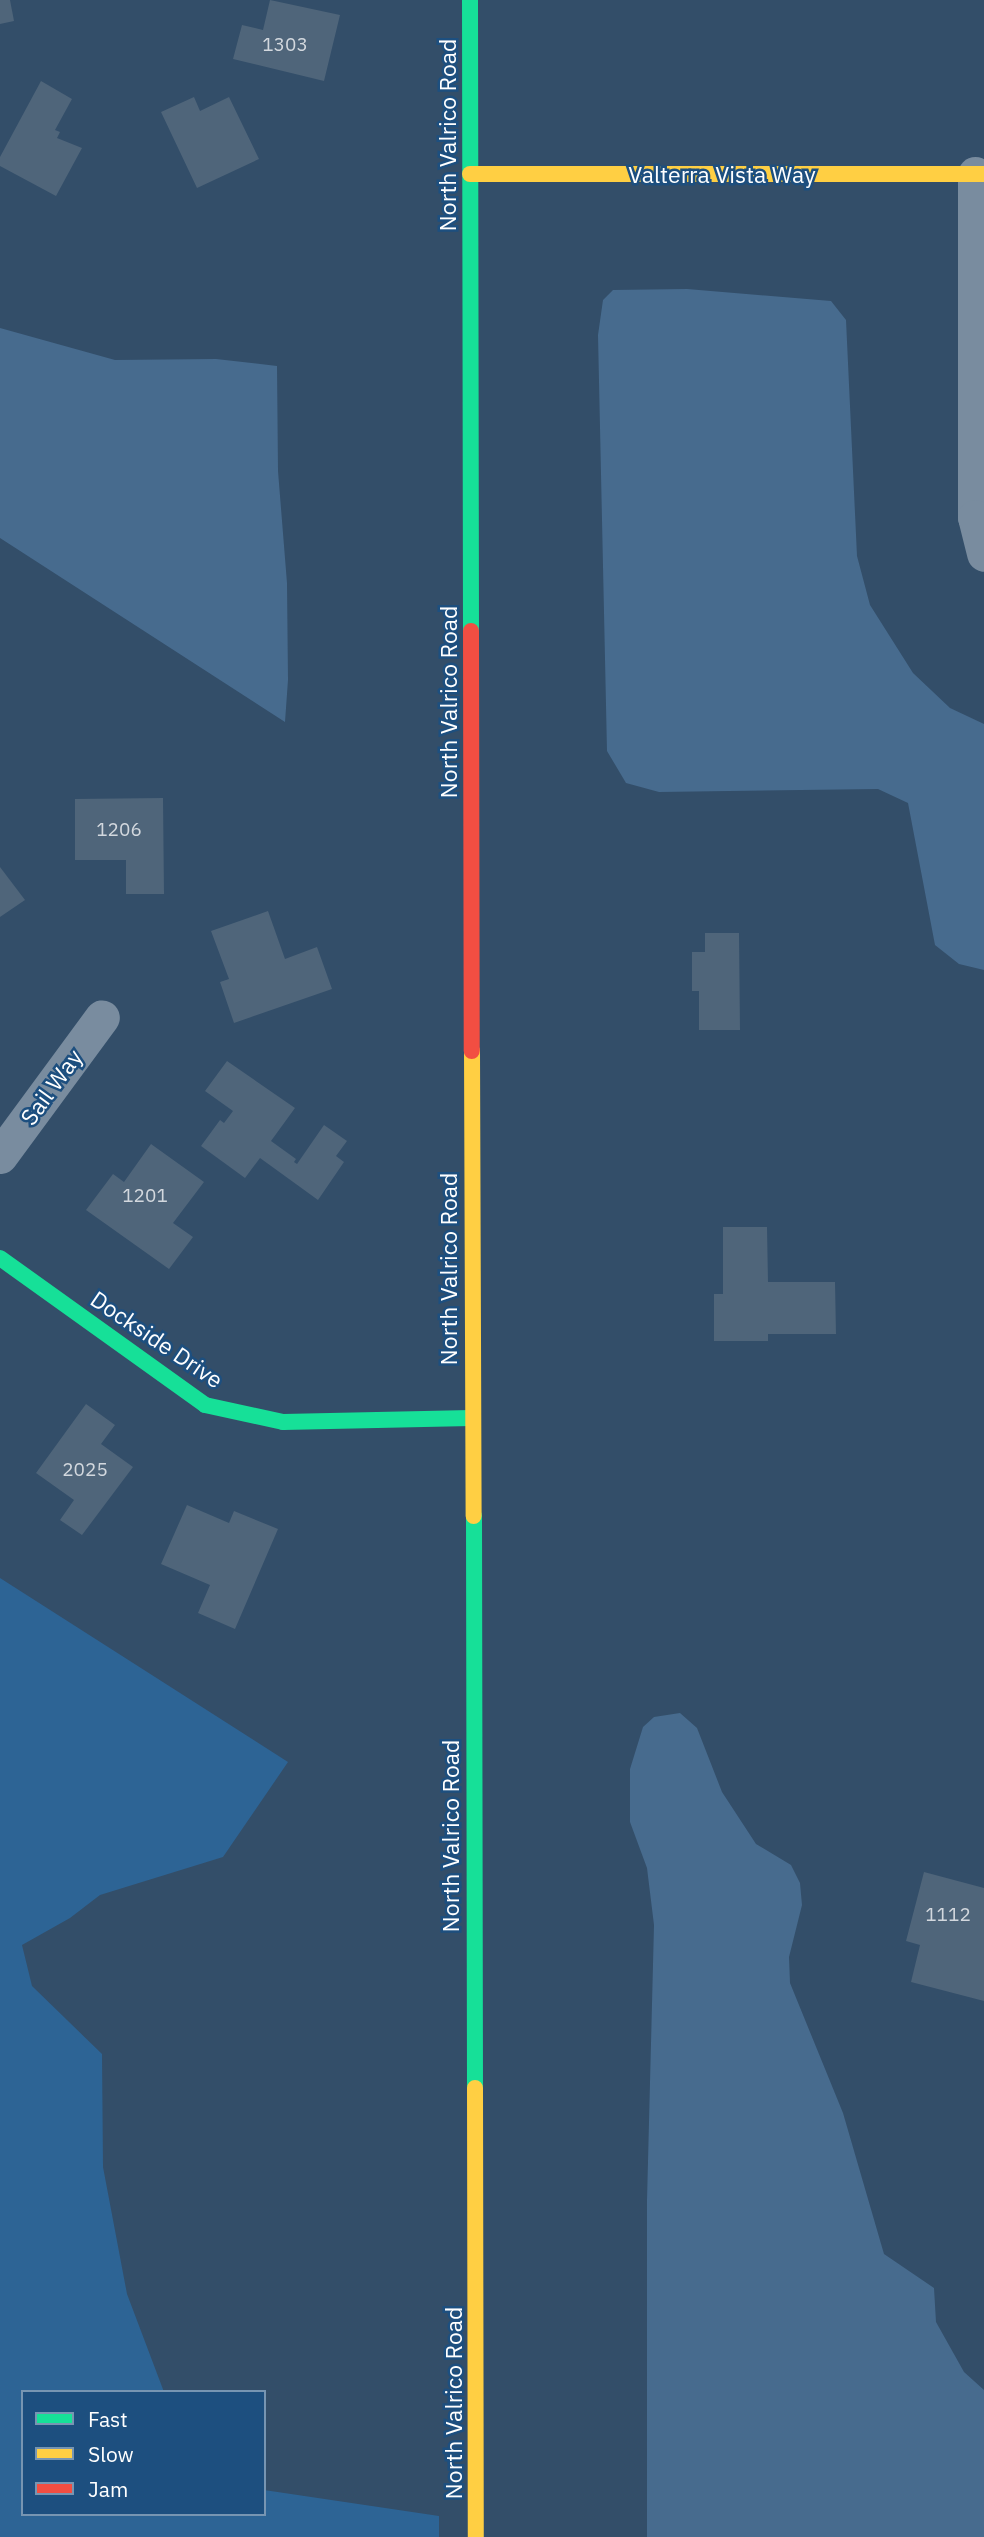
<!DOCTYPE html>
<html>
<head>
<meta charset="utf-8">
<style>
	body { margin:0 }
	#map { position:relative; width:984px; height:2537px; overflow:hidden; background:#334e69; font-family:"IBM Plex Sans",sans-serif }
	div>[style] { position:absolute }
	[style*='--x'] { left:calc(var(--x)*1px); top:calc(var(--y)*1px); width:calc(var(--w)*1px); rotate:calc(var(--a)*1deg) }
	.green>* { inset:0; background:#2d6495 }
	.water>* { inset:0; background:#476b8e }
	.building>* { inset:0; background:#4f657a }
	.street>* { height:35px; margin:-17.5px; padding:0 17.5px; transform-origin:17.5px; border-radius:17.5px; background:#798c9f }
	.fast>* { height:16px; margin:-8px; padding:0 8px; transform-origin:8px; border-radius:8px; background:#16e098 }
	.slow>* { height:16px; margin:-8px; padding:0 8px; transform-origin:8px; border-radius:8px; background:#ffcf43 }
	.jam>* { height:16px; margin:-8px; padding:0 8px; transform-origin:8px; border-radius:8px; background:#f24e42 }
	span { translate:-50% -50%; white-space:nowrap; text-align:center; line-height:1.15; -webkit-text-stroke:5px #1d4f7f; paint-order:stroke }
	.number-label { font-size:19px; color:#d3d8de }
	.number-label span { -webkit-text-stroke-width:0 }
	.street-label { font-size:23px; color:#fff }
	.legend { position:absolute; left:21px; top:2390px; width:245px; height:126px; box-sizing:border-box; background:#1d4f7f; border:2px solid #7795b2; margin:0; padding:9px 12px; list-style:none; font-size:21px; color:#fff }
	.legend li { display:flex; align-items:center; gap:14px; height:35px }
	.legend b { width:35px; border:2px solid #7795b2 }
</style>
</head>
<body>
<div id="map">
	<div class="green">
		<i style="clip-path:polygon(0 1578px,288px 1762px,223px 1857px,100px 1895px,70px 1918px,22px 1945px,32px 1986px,102px 2054px,103px 2167px,127px 2294px,164px 2392px,23px 2392px,23px 2514px,264px 2514px,264px 2490px,439px 2516px,439px 2537px,0 2537px)"></i>
	</div>
	<div class="water">
		<i style="clip-path:polygon(687px 289px,831px 301px,846px 320px,857px 556px,870px 605px,913px 673px,950px 708px,984px 724px,984px 970px,959px 964px,935px 945px,908px 803px,878px 789px,659px 792px,626px 783px,607px 751px,598px 335px,603px 300px,613px 290px)"></i>
		<i style="clip-path:polygon(0 328px,115px 360px,216px 359px,277px 366px,278px 471px,287px 583px,288px 680px,285px 722px,0 538px)"></i>
		<i style="clip-path:polygon(680px 1713px,697px 1728px,722px 1792px,756px 1844px,791px 1865px,800px 1883px,802px 1905px,789px 1957px,790px 1983px,843px 2113px,884px 2254px,934px 2288px,936px 2322px,964px 2372px,984px 2390px,984px 2537px,647px 2537px,647px 2201px,654px 1925px,647px 1868px,630px 1822px,630px 1769px,643px 1727px,654px 1717px)"></i>
	</div>
	<div class="building">
		<i style="clip-path:polygon(0 0,10px 0,14px 21px,0 24px)"></i>
		<i style="clip-path:polygon(270px 0,340px 15px,324px 81px,233px 59px,242px 25px,263px 30px)"></i>
		<i style="clip-path:polygon(41px 81px,72px 99px,55px 130px,60px 132px,57px 138px,82px 148px,56px 196px,0 166px,0 157px)"></i>
		<i style="clip-path:polygon(194px 97px,200px 111px,229px 97px,259px 159px,197px 188px,161px 112px)"></i>
		<i style="clip-path:polygon(163px 798px,164px 894px,126px 894px,126px 860px,75px 860px,75px 799px)"></i>
		<i style="clip-path:polygon(0 867px,25px 900px,0 917px)"></i>
		<i style="clip-path:polygon(268px 911px,285px 959px,317px 947px,332px 989px,234px 1023px,220px 982px,229px 979px,211px 931px)"></i>
		<i style="clip-path:polygon(705px 933px,739px 933px,740px 1030px,699px 1030px,699px 991px,692px 991px,692px 952px,705px 952px)"></i>
		<i style="clip-path:polygon(227px 1061px,295px 1108px,271px 1141px,296px 1159px,294px 1162px,297px 1164px,324px 1125px,347px 1141px,336px 1156px,344px 1162px,318px 1200px,260px 1158px,245px 1178px,201px 1146px,220px 1120px,224px 1123px,233px 1111px,205px 1091px)"></i>
		<i style="clip-path:polygon(151px 1144px,204px 1182px,173px 1223px,193px 1237px,169px 1269px,86px 1210px,113px 1174px,124px 1182px)"></i>
		<i style="clip-path:polygon(723px 1227px,767px 1227px,768px 1282px,835px 1282px,836px 1334px,768px 1334px,768px 1341px,714px 1341px,714px 1294px,723px 1294px)"></i>
		<i style="clip-path:polygon(86px 1404px,115px 1425px,101px 1444px,133px 1467px,82px 1535px,60px 1520px,74px 1500px,36px 1473px)"></i>
		<i style="clip-path:polygon(187px 1505px,229px 1523px,234px 1511px,278px 1529px,235px 1629px,198px 1613px,210px 1585px,161px 1564px)"></i>
		<i style="clip-path:polygon(924px 1872px,984px 1888px,984px 2001px,911px 1982px,920px 1945px,906px 1941px)"></i>
	</div>
	<div class="street">
		<i style="--x:975;--y:174;--w:343;--a:90"></i>
		<i style="--x:975;--y:517;--w:38;--a:76"></i>
		<i style="--x:0;--y:1156;--w:172;--a:-53.7"></i>
	</div>
	<div class="fast">
		<i style="--x:470;--y:0;--w:631;--a:89.91"></i>
		<i style="--x:0;--y:1258;--w:252;--a:35.6"></i>
		<i style="--x:205;--y:1405;--w:80;--a:12.3"></i>
		<i style="--x:283;--y:1422;--w:188;--a:-1.2"></i>
		<i style="--x:474;--y:1516;--w:572;--a:89.9"></i>
	</div>
	<div class="slow">
		<i style="--x:470;--y:174;--w:514;--a:0"></i>
		<i style="--x:472;--y:1051;--w:465;--a:89.8"></i>
		<i style="--x:475;--y:2088;--w:449;--a:89.9"></i>
	</div>
	<div class="jam">
		<i style="--x:471;--y:631;--w:420;--a:89.9"></i>
	</div>
	<div class="number-label">
		<span style="left:285px;top:45px">1303</span>
		<span style="left:119px;top:830px">1206</span>
		<span style="left:145px;top:1196px">1201</span>
		<span style="left:85px;top:1470px">2025</span>
		<span style="left:948px;top:1915px">1112</span>
	</div>
	<div class="street-label">
		<span style="left:447px;top:135px;rotate:-90deg">North Valrico Road</span>
		<span style="left:722px;top:174px">Valterra Vista Way</span>
		<span style="left:448px;top:702px;rotate:-90deg">North Valrico Road</span>
		<span style="left:51px;top:1087px;rotate:-54deg">Sail Way</span>
		<span style="left:448px;top:1269px;rotate:-90deg">North Valrico Road</span>
		<span style="left:157px;top:1339px;rotate:34deg">Dockside Drive</span>
		<span style="left:450px;top:1836px;rotate:-90deg">North Valrico Road</span>
		<span style="left:453px;top:2403px;rotate:-90deg">North Valrico Road</span>
	</div>
	<ul class="legend">
	<li><b style="height:9px;background:#16e098"></b>Fast</li>
	<li><b style="height:9px;background:#ffcf43"></b>Slow</li>
	<li><b style="height:9px;background:#f24e42"></b>Jam</li>
	</ul>
</div>
</body>
</html>
